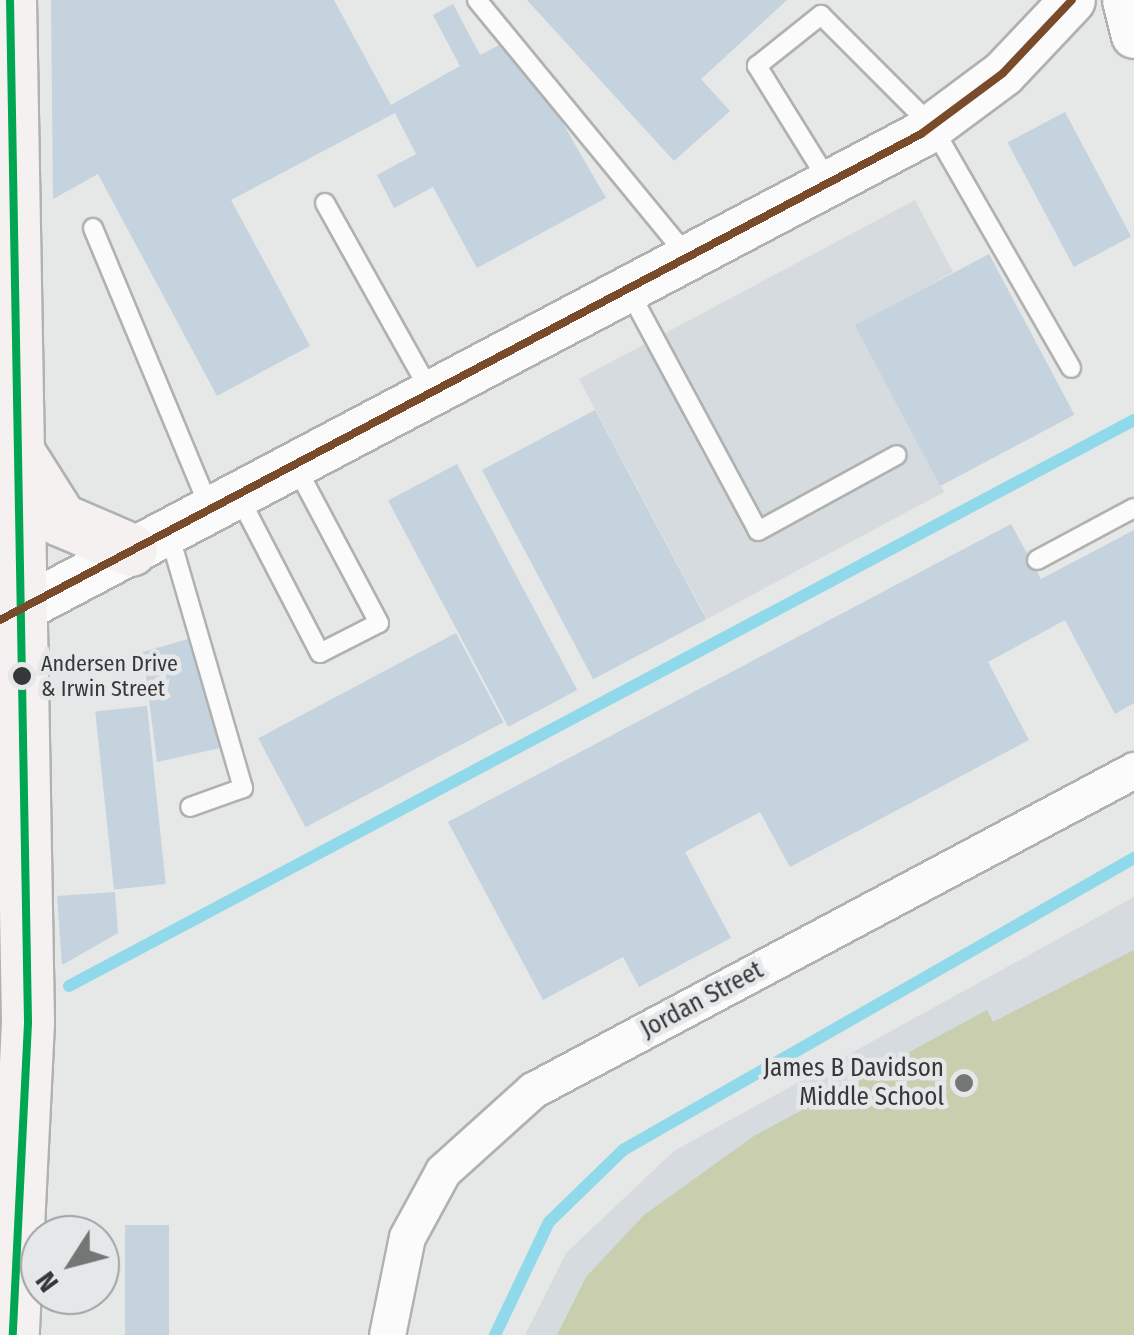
<!DOCTYPE html>
<html>
<head>
<meta charset="utf-8">
<style>
	body { margin:0 }
	#map { position:relative; width:1134px; height:1335px; overflow:hidden; background:#e6e7e7; font-family:"Fira Sans Condensed",sans-serif }
	div>[style] { position:absolute }
	[style*='--x'] { left:calc(var(--x)*1px); top:calc(var(--y)*1px); width:calc(var(--w)*1px); rotate:calc(var(--a)*1deg) }
	.built>* { inset:0; background:#d5dbde }
	.green>* { inset:0; background:#c8ceae }
	.stream>* { height:12px; margin:-6px; padding:0 6px; transform-origin:6px; border-radius:6px; background:#90d9eb }
	.building>* { inset:0; background:#c4d3dd; transform-origin:0 0 }
	.roads { filter:drop-shadow(2px 0 #b0b1b1) drop-shadow(-2px 0 #b0b1b1) drop-shadow(0 2px #b0b1b1) drop-shadow(0 -2px #b0b1b1) }
	.service>* { height:18px; margin:-9px; padding:0 9px; transform-origin:9px; border-radius:9px; background:#fbfbfb }
	.minor>* { height:35px; margin:-17.5px; padding:0 17.5px; transform-origin:17.5px; border-radius:17.5px; background:#fbfbfb }
	.tertiary>* { height:45px; margin:-22.5px; padding:0 22.5px; transform-origin:22.5px; border-radius:22.5px; background:#fbfbfb }
	.secondary>* { height:52px; margin:-26px; padding:0 26px; transform-origin:26px; border-radius:26px; background:#f5f1f0 }
	.bus-1>* { height:8px; margin:-4px; padding:0 4px; transform-origin:4px; border-radius:4px; background:#00a651 }
	.bus-2>* { height:8px; margin:-4px; padding:0 4px; transform-origin:4px; border-radius:4px; background:#7a4b2a }
	.dots>* { width:28px; height:28px; translate:-50% -50%; box-sizing:border-box; border:5px solid #e5e7e8; border-radius:50% }
	span { translate:-50% -50%; white-space:nowrap; text-align:center; line-height:1.15; -webkit-text-stroke:9px #e5e7e8; paint-order:stroke }
	.bus-label { font-size:22px; color:#363738 }
	.left { translate:0 -50%; text-align:left }
	.street-label { font-size:25px; color:#363738 }
	.poi-label { font-size:25px; color:#363738 }
	.right { translate:-100% -50%; text-align:right }
	.north { position:absolute; left:20px; top:1215px; width:100px; height:100px; box-sizing:border-box; background:#e5e7e8; border:2px solid #9fa1a2; border-radius:50%; rotate:234deg; font-size:28px; font-weight:700; line-height:40px; text-align:center; color:#363738 }
	.north::after { content:''; display:block; margin:auto; width:35px; height:45px; background:#747575; clip-path:polygon(50% 0,100% 100%,50% 72%,0 100%) }
</style>
</head>
<body>
<div id="map">
	<div class="built">
		<i style="clip-path:polygon(915px 200px,953px 272px,856px 326px,944px 492px,707px 619px,579px 379px)"></i>
		<i style="clip-path:polygon(1134px 897px,1134px 1335px,525px 1335px,566px 1253px,674px 1151px)"></i>
	</div>
	<div class="green">
		<i style="clip-path:polygon(1134px 950px,1134px 1335px,557px 1335px,586px 1277px,644px 1215px,754px 1136px,987px 1010px,993px 1022px)"></i>
	</div>
	<div class="stream">
		<i style="--x:69;--y:986;--w:1206;--a:-27.99"></i>
		<i style="--x:495;--y:1335;--w:125;--a:-64.5"></i>
		<i style="--x:549;--y:1222;--w:103;--a:-44.2"></i>
		<i style="--x:623;--y:1150;--w:589;--a:-29.74"></i>
	</div>
	<div class="building">
		<i style="clip-path:polygon(51px 0,334px 0,391px 105px,460px 66px,433px 15px,453px 4px,480px 55px,507px 41px,535px 75px,606px 198px,477px 268px,433px 187px,394px 208px,377px 175px,416px 154px,395px 113px,231px 200px,310px 346px,217px 396px,98px 174px,53px 199px)"></i>
		<i style="clip-path:polygon(527px 0,787px 0,701px 79px,730px 111px,674px 161px)"></i>
		<i style="left:1065px;top:112px;width:141px;height:65px;rotate:62deg"></i>
		<i style="left:989px;top:254px;width:182px;height:152px;rotate:62deg"></i>
		<i style="left:595px;top:410px;width:237px;height:128px;rotate:62deg"></i>
		<i style="left:457px;top:464px;width:256px;height:78px;rotate:62deg"></i>
		<i style="clip-path:polygon(1011px 524px,1041px 579px,1134px 530px,1134px 703px,1115px 714px,1065px 620px,988px 662px,1029px 740px,790px 867px,760px 812px,685px 852px,731px 938px,639px 987px,623px 957px,543px 1000px,448px 822px)"></i>
		<i style="left:456px;top:633px;width:101px;height:224px;rotate:62deg"></i>
		<i style="clip-path:polygon(195px 637px,220px 748px,157px 762px,143px 652px)"></i>
		<i style="left:147px;top:706px;width:179px;height:52px;rotate:84deg"></i>
		<i style="clip-path:polygon(115px 892px,118px 933px,62px 965px,57px 896px)"></i>
		<i style="left:125px;top:1225px;width:44px;height:110px"></i>
	</div>
	<div class="roads">
		<div class="service">
			<i style="--x:477;--y:0;--w:331;--a:50.6"></i>
			<i style="--x:829;--y:182;--w:137;--a:-121.8"></i>
			<i style="--x:757;--y:66;--w:82;--a:-38.6"></i>
			<i style="--x:821;--y:15;--w:157;--a:45"></i>
			<i style="--x:932;--y:126;--w:279;--a:60.1"></i>
			<i style="--x:325;--y:203;--w:215;--a:60.8"></i>
			<i style="--x:93;--y:228;--w:302;--a:67.4"></i>
			<i style="--x:629;--y:291;--w:272;--a:61.7"></i>
			<i style="--x:758;--y:531;--w:158;--a:-28.7"></i>
			<i style="--x:238;--y:495;--w:178;--a:62.6"></i>
			<i style="--x:320;--y:653;--w:66;--a:-27"></i>
			<i style="--x:379;--y:623;--w:179;--a:-118"></i>
			<i style="--x:168;--y:530;--w:269;--a:73.8"></i>
			<i style="--x:243;--y:788;--w:56;--a:160.3"></i>
			<i style="--x:1037;--y:560;--w:110;--a:-28.2"></i>
		</div>
		<div class="minor">
			<i style="--x:387;--y:1335;--w:100;--a:-78.5"></i>
			<i style="--x:407;--y:1237;--w:75;--a:-61.4"></i>
			<i style="--x:443;--y:1171;--w:121;--a:-42"></i>
			<i style="--x:533;--y:1090;--w:681;--a:-28.03"></i>
		</div>
		<div class="tertiary">
			<i style="--x:1125;--y:0;--w:36;--a:76"></i>
			<i style="--x:0;--y:620;--w:1041;--a:-27.82"></i>
			<i style="--x:921;--y:134;--w:102;--a:-36.6"></i>
			<i style="--x:1003;--y:73;--w:100;--a:-46.6"></i>
		</div>
		<div class="secondary">
			<i style="--x:10;--y:0;--w:1023;--a:88.99"></i>
			<i style="--x:28;--y:1023;--w:312;--a:92.8"></i>
			<i style="--x:20;--y:455;--w:77;--a:57.8"></i>
			<i style="--x:61;--y:520;--w:76;--a:23.2"></i>
		</div>
	</div>
	<div class="bus-1">
		<i style="--x:10;--y:0;--w:1023;--a:88.99"></i>
		<i style="--x:28;--y:1023;--w:312;--a:92.8"></i>
	</div>
	<div class="bus-2">
		<i style="--x:0;--y:620;--w:1041;--a:-27.82"></i>
		<i style="--x:921;--y:134;--w:102;--a:-36.6"></i>
		<i style="--x:1003;--y:73;--w:100;--a:-46.6"></i>
	</div>
	<div class="dots">
		<i style="left:22px;top:676px;background:#363738"></i>
		<i style="left:964px;top:1083px;background:#747575"></i>
	</div>
	<div class="bus-label">
		<span class="left" style="left:41px;top:676px">Andersen Drive<br>&amp; Irwin Street</span>
	</div>
	<div class="street-label">
		<span style="left:702px;top:1000px;rotate:-28deg">Jordan Street</span>
	</div>
	<div class="poi-label">
		<span class="right" style="left:944px;top:1083px">James B Davidson<br>Middle School</span>
	</div>
	<div class="north">N</div>
</div>
</body>
</html>
